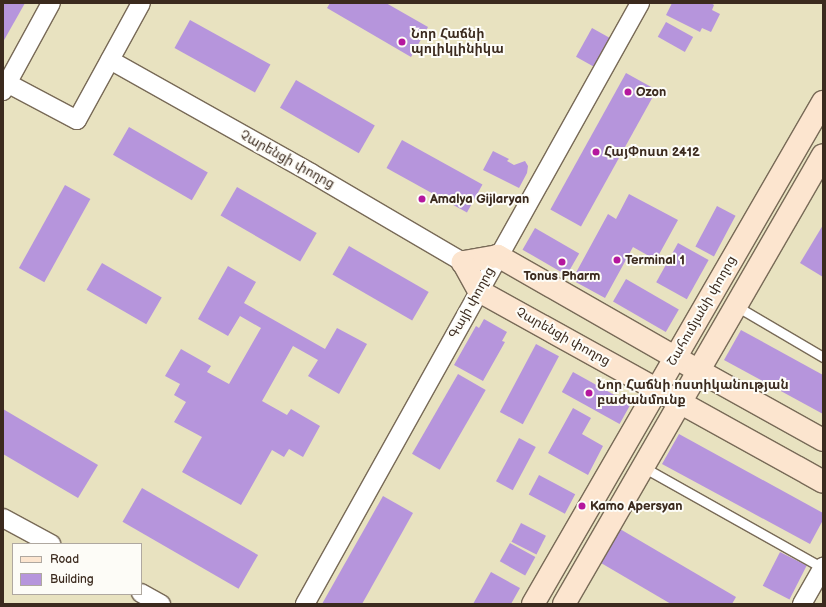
<!DOCTYPE html>
<html>
<head>
<meta charset="utf-8">
<style>
	body { margin:0 }
	#map { position:relative; width:826px; height:607px; overflow:hidden; background:#e8e2c0; font-family:"Balsamiq Sans","Noto Sans Armenian",sans-serif }
	div>[style] { position:absolute }
	[style*='--x'] { left:calc(var(--x)*1px); top:calc(var(--y)*1px); width:calc(var(--w)*1px); rotate:calc(var(--a)*1deg) }
	.building>* { inset:0; background:#b695dc; transform-origin:0 0 }
	.roads { filter:drop-shadow(1px 0 #786a57) drop-shadow(-1px 0 #786a57) drop-shadow(0 1px #786a57) drop-shadow(0 -1px #786a57) }
	.lane>* { height:9px; margin:-4.5px; padding:0 4.5px; transform-origin:4.5px; border-radius:4.5px; background:#fff }
	.street>* { height:18px; margin:-9px; padding:0 9px; transform-origin:9px; border-radius:9px; background:#fff }
	.secondary>* { height:22px; margin:-11px; padding:0 11px; transform-origin:11px; border-radius:11px; background:#fce5cf }
	.dots>* { width:11px; height:11px; translate:-50% -50%; box-sizing:border-box; border:2px solid #fdfcf7; border-radius:50% }
	span { translate:-50% -50%; white-space:nowrap; text-align:center; line-height:1.15; -webkit-text-stroke:4px #fdfcf7; paint-order:stroke }
	.poi-label { font-size:13px; color:#3b2a1e; font-weight:700 }
	.left { translate:0 -50%; text-align:left }
	.street-label { font-size:13px; color:#3b2a1e }
	.frame { position:absolute; inset:0; border:4px solid #3b2a1e; pointer-events:none }
	.legend { position:absolute; left:12px; top:543px; width:130px; height:52px; box-sizing:border-box; background:#fdfcf7; border:1px solid #afa8a0; margin:0; padding:5px 7px; list-style:none; font-size:12px; color:#3b2a1e }
	.legend li { display:flex; align-items:center; gap:8px; height:20px }
	.legend b { width:20px; border:1px solid #afa8a0 }
</style>
</head>
<body>
<div id="map">
	<div class="building">
		<i style="clip-path:polygon(3px 3px,25px 3px,3px 42px)"></i>
		<i style="clip-path:polygon(330px 3px,386px 3px,428px 27px,411px 57px,327px 8px)"></i>
		<i style="clip-path:polygon(672px 3px,711px 3px,714px 5px,712px 10px,720px 14px,711px 32px,702px 28px,700px 32px,666px 15px)"></i>
		<i style="left:190px;top:20px;width:92px;height:32px;rotate:29deg"></i>
		<i style="left:666px;top:22px;width:31px;height:17px;rotate:29deg"></i>
		<i style="left:592px;top:28px;width:21px;height:33px;rotate:29deg"></i>
		<i style="left:626px;top:73px;width:35px;height:156px;rotate:29deg"></i>
		<i style="left:296px;top:80px;width:91px;height:32px;rotate:30deg"></i>
		<i style="left:129px;top:127px;width:91px;height:32px;rotate:30deg"></i>
		<i style="left:402px;top:140px;width:92px;height:32px;rotate:29deg"></i>
		<i style="clip-path:polygon(493px 151px,509px 159px,507px 161px,514px 165px,525px 161px,528px 166px,527px 173px,519px 188px,483px 170px)"></i>
		<i style="left:65px;top:185px;width:29px;height:95px;rotate:29deg"></i>
		<i style="left:237px;top:187px;width:92px;height:33px;rotate:30deg"></i>
		<i style="clip-path:polygon(629px 194px,678px 220px,656px 260px,633px 247px,605px 298px,572px 280px,608px 214px,616px 219px)"></i>
		<i style="left:717px;top:206px;width:21px;height:46px;rotate:28deg"></i>
		<i style="clip-path:polygon(823px 225px,823px 277px,800px 263px)"></i>
		<i style="left:535px;top:228px;width:51px;height:25px;rotate:30deg"></i>
		<i style="left:678px;top:243px;width:35px;height:45px;rotate:29deg"></i>
		<i style="left:349px;top:246px;width:92px;height:33px;rotate:30deg"></i>
		<i style="left:102px;top:263px;width:69px;height:31px;rotate:30deg"></i>
		<i style="clip-path:polygon(228px 266px,256px 282px,244px 303px,325px 349px,337px 328px,367px 344px,339px 394px,308px 376px,318px 360px,293px 346px,262px 401px,287px 415px,291px 409px,320px 426px,303px 457px,289px 449px,284px 457px,272px 450px,241px 505px,182px 472px,202px 437px,174px 422px,186px 402px,174px 395px,180px 384px,165px 376px,181px 349px,211px 366px,207px 372px,229px 384px,261px 328px,240px 316px,228px 336px,198px 319px)"></i>
		<i style="left:626px;top:279px;width:61px;height:26px;rotate:30deg"></i>
		<i style="clip-path:polygon(484px 319px,507px 332px,502px 341px,505px 342px,483px 381px,454px 365px,476px 326px,479px 328px)"></i>
		<i style="clip-path:polygon(741px 330px,823px 375px,823px 414px,724px 360px)"></i>
		<i style="left:536px;top:344px;width:26px;height:77px;rotate:28deg"></i>
		<i style="left:573px;top:372px;width:66px;height:23px;rotate:29deg"></i>
		<i style="left:458px;top:374px;width:32px;height:92px;rotate:30deg"></i>
		<i style="clip-path:polygon(573px 408px,591px 418px,582px 434px,603px 446px,588px 475px,548px 453px)"></i>
		<i style="clip-path:polygon(3px 409px,98px 465px,78px 498px,3px 454px)"></i>
		<i style="clip-path:polygon(679px 434px,823px 513px,823px 520px,810px 544px,662px 464px)"></i>
		<i style="left:519px;top:438px;width:19px;height:49px;rotate:28deg"></i>
		<i style="left:539px;top:475px;width:41px;height:22px;rotate:28deg"></i>
		<i style="left:142px;top:488px;width:134px;height:39px;rotate:30deg"></i>
		<i style="clip-path:polygon(383px 496px,413px 513px,362px 604px,322px 604px)"></i>
		<i style="left:521px;top:523px;width:28px;height:21px;rotate:27deg"></i>
		<i style="clip-path:polygon(620px 529px,736px 597px,732px 604px,671px 604px,601px 563px)"></i>
		<i style="left:510px;top:543px;width:29px;height:21px;rotate:29deg"></i>
		<i style="left:780px;top:552px;width:30px;height:38px;rotate:27deg"></i>
		<i style="clip-path:polygon(491px 572px,520px 588px,511px 604px,473px 604px)"></i>
	</div>
	<div class="roads">
		<div class="lane">
			<i style="--x:736;--y:306;--w:101;--a:30.4"></i>
			<i style="--x:643;--y:467;--w:206;--a:29.3"></i>
		</div>
		<div class="street">
			<i style="--x:110;--y:60;--w:231;--a:29.3"></i>
			<i style="--x:311;--y:173;--w:176;--a:30.4"></i>
			<i style="--x:7;--y:83;--w:79;--a:27.9"></i>
			<i style="--x:77;--y:120;--w:133;--a:-61.3"></i>
			<i style="--x:3;--y:91;--w:100;--a:-61.4"></i>
			<i style="--x:3;--y:518;--w:55;--a:28.4"></i>
			<i style="--x:141;--y:593;--w:23;--a:29"></i>
			<i style="--x:305;--y:604;--w:688;--a:-60.86"></i>
			<i style="--x:802;--y:604;--w:43;--a:-60.4"></i>
		</div>
		<div class="secondary">
			<i style="--x:823;--y:440;--w:142;--a:-150.9"></i>
			<i style="--x:699;--y:371;--w:232;--a:-150.2"></i>
			<i style="--x:498;--y:256;--w:36;--a:170"></i>
			<i style="--x:463;--y:262;--w:33;--a:61"></i>
			<i style="--x:479;--y:291;--w:393;--a:29"></i>
			<i style="--x:533;--y:604;--w:580;--a:-59.99"></i>
			<i style="--x:564;--y:604;--w:518;--a:-60.02"></i>
		</div>
	</div>
	<div class="dots">
		<i style="left:402px;top:42px;background:#b5179e"></i>
		<i style="left:628px;top:92px;background:#b5179e"></i>
		<i style="left:596px;top:152px;background:#b5179e"></i>
		<i style="left:422px;top:199px;background:#b5179e"></i>
		<i style="left:617px;top:260px;background:#b5179e"></i>
		<i style="left:562px;top:262px;background:#b5179e"></i>
		<i style="left:589px;top:393px;background:#b5179e"></i>
		<i style="left:582px;top:506px;background:#b5179e"></i>
	</div>
	<div class="poi-label">
		<span class="left" style="left:411px;top:42px">Նոր Հաճնի<br>պոլիկլինիկա</span>
		<span class="left" style="left:636px;top:92px">Ozon</span>
		<span class="left" style="left:604px;top:152px">ՀայՓոստ 2412</span>
		<span class="left" style="left:430px;top:199px">Amalya Gijlaryan</span>
		<span class="left" style="left:625px;top:260px">Terminal 1</span>
		<span style="left:562px;top:276px">Tonus Pharm</span>
		<span class="left" style="left:597px;top:393px">Նոր Հաճնի ոստիկանության<br>բաժանմունք</span>
		<span class="left" style="left:590px;top:506px">Kamo Apersyan</span>
	</div>
	<div class="street-label">
		<span style="left:287px;top:160px;rotate:29deg">Չարենցի փողոց</span>
		<span style="left:472px;top:303px;rotate:-61deg">Գայի փողոց</span>
		<span style="left:702px;top:311px;rotate:-60deg">Շահումյանի փողոց</span>
		<span style="left:563px;top:337px;rotate:29deg">Չարենցի փողոց</span>
	</div>
	<div class="frame"></div>
	<ul class="legend">
	<li><b style="height:5px;background:#fce5cf"></b>Road</li>
	<li><b style="height:11px;background:#b695dc"></b>Building</li>
	</ul>
</div>
</body>
</html>
